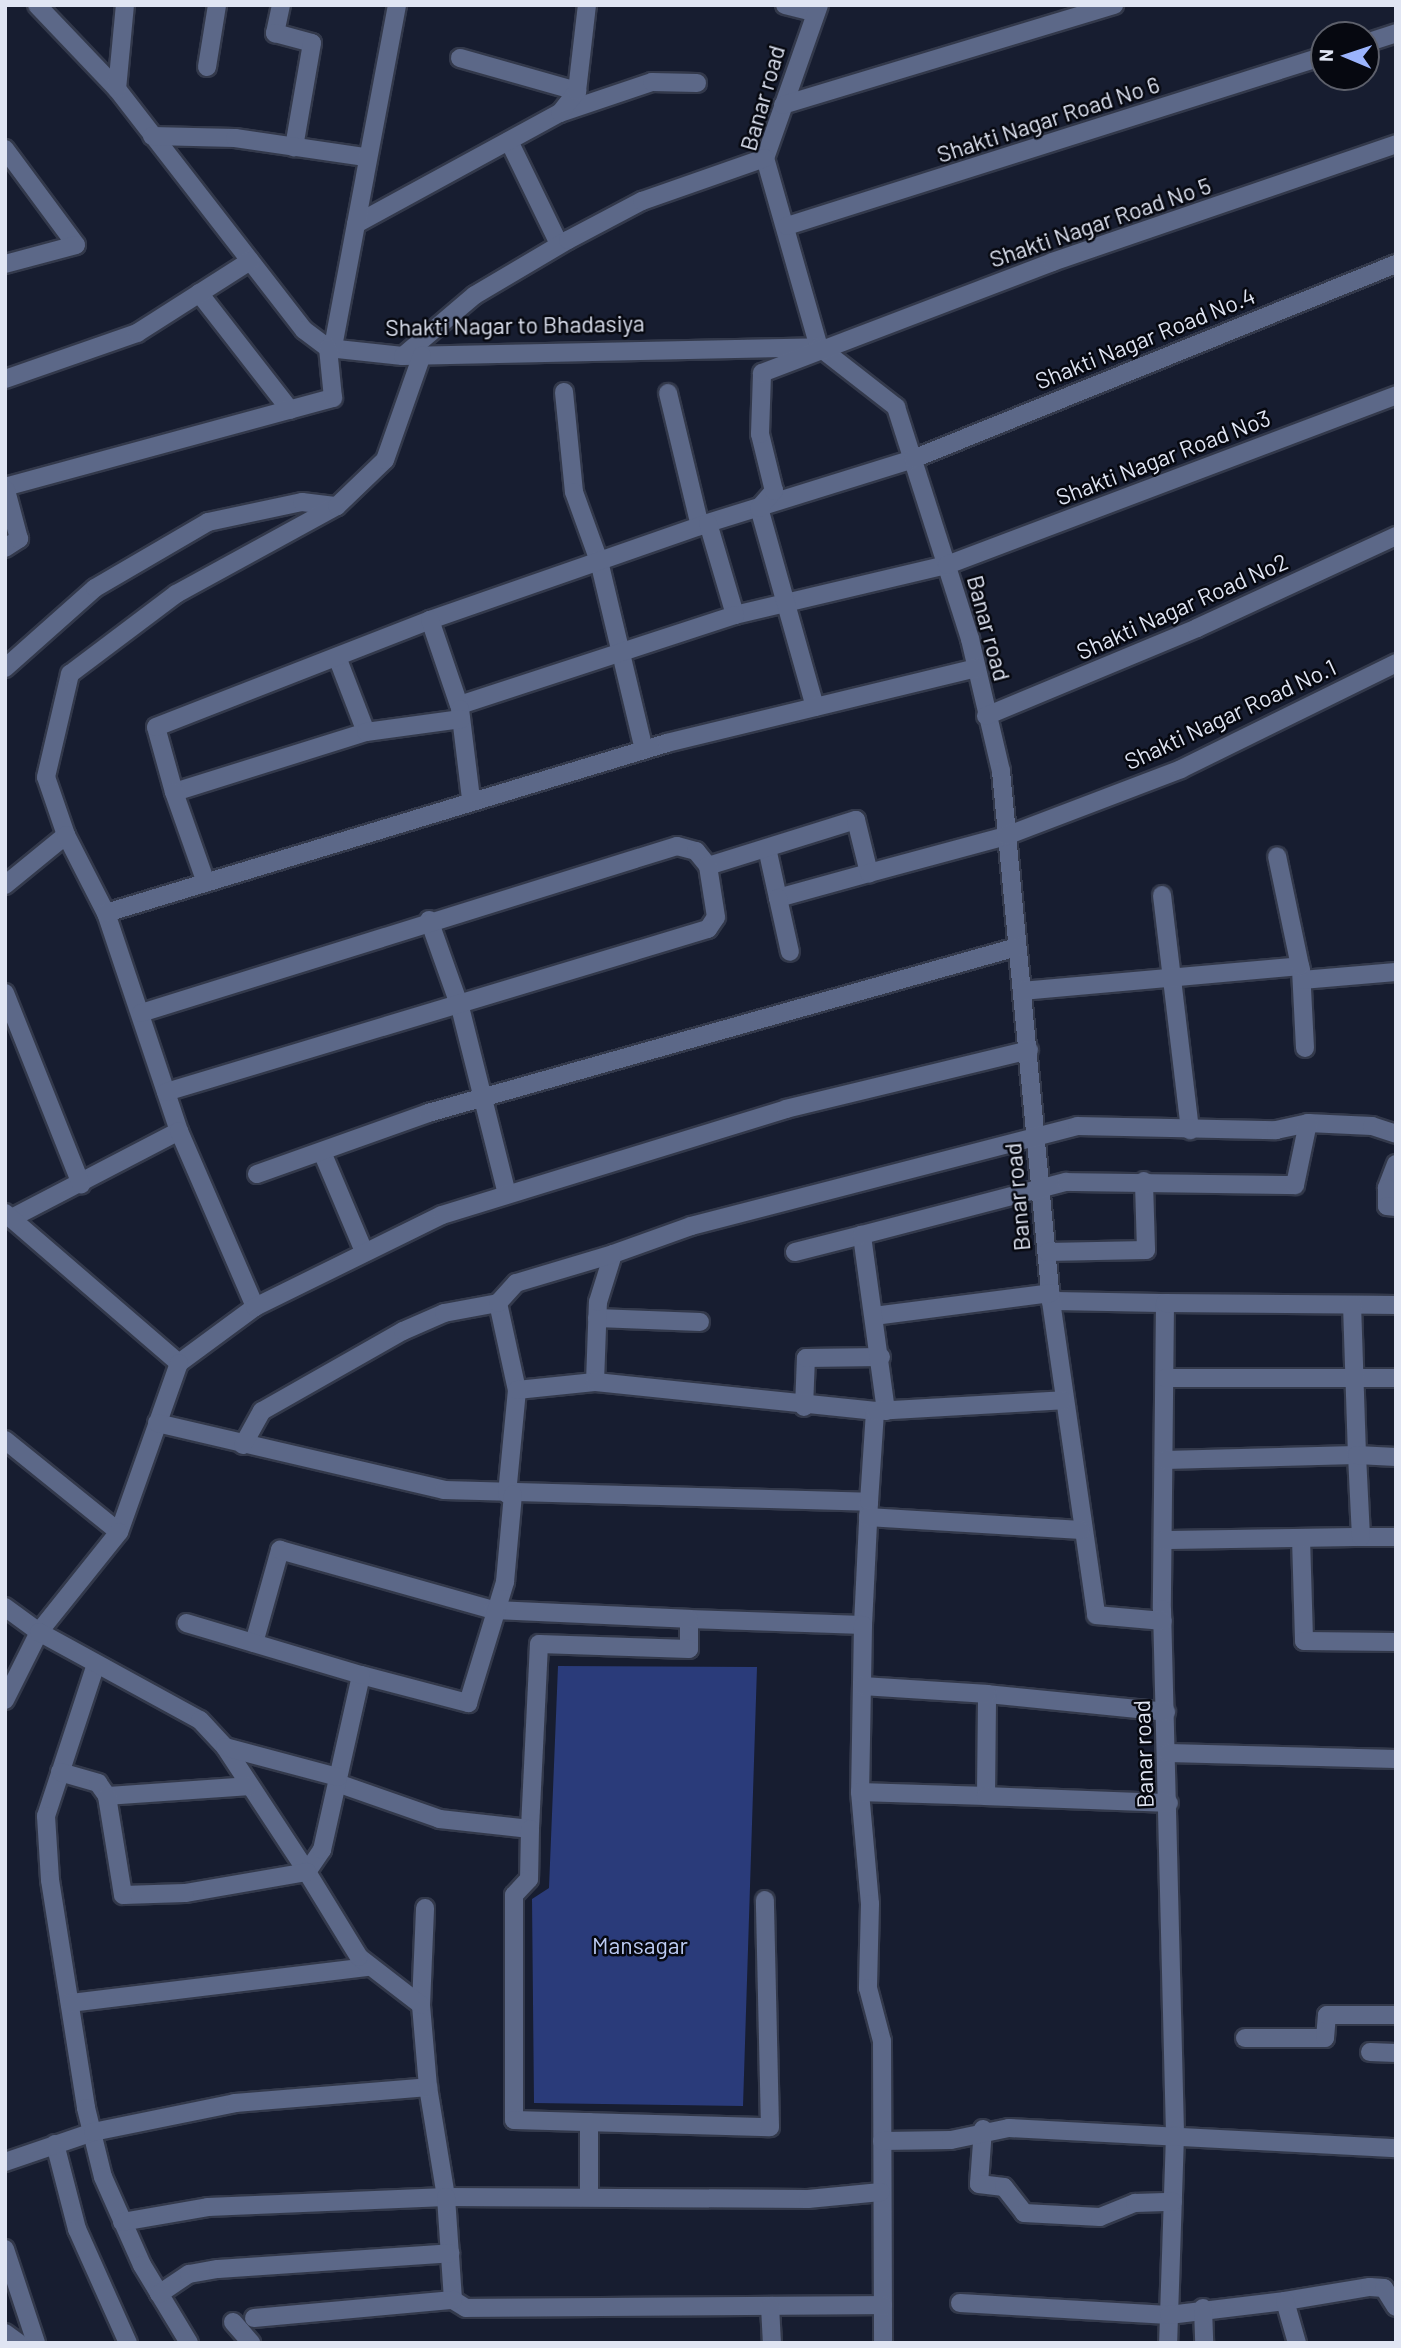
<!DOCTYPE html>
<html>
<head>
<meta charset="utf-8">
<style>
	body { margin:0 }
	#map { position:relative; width:1401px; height:2348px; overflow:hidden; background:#171d30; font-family:Barlow,sans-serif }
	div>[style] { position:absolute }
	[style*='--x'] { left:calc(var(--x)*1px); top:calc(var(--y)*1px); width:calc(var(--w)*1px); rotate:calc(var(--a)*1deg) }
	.green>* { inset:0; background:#2a3b7a }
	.roads { filter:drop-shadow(2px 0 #33394b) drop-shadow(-2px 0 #33394b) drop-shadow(0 2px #33394b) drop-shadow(0 -2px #33394b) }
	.minor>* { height:18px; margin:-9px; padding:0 9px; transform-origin:9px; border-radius:9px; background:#5c6888 }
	span { translate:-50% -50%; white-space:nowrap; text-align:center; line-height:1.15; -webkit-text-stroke:5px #060810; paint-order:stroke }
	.street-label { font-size:23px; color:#e0e5f3 }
	.park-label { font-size:23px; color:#bdccf4 }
	.frame { position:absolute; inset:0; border:7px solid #e0e5f3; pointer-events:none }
	.north { position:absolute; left:1310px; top:21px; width:70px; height:70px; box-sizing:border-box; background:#060810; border:2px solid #5d606b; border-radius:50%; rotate:272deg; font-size:19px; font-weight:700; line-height:28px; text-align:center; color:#e0e5f3 }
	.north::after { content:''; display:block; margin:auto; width:24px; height:32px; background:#9bb4fd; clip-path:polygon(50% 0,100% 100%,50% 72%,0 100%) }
</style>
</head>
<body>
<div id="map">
	<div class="green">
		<i style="clip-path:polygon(558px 1666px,757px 1667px,743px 2106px,534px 2103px,532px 1899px,549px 1888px)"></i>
	</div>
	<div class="roads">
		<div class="minor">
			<i style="--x:37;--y:5;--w:116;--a:46.4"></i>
			<i style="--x:117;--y:89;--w:305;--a:52.2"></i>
			<i style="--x:304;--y:330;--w:30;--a:37"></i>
			<i style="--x:328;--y:348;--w:75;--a:6.1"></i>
			<i style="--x:403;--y:356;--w:416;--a:-1.2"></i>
			<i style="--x:281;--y:5;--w:29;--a:102"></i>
			<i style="--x:275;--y:33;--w:38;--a:15"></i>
			<i style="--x:312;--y:43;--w:106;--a:99.8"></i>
			<i style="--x:785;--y:5;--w:29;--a:14"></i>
			<i style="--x:819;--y:5;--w:162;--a:109.4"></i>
			<i style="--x:765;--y:158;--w:197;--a:74.1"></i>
			<i style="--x:819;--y:347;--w:98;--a:37.9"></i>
			<i style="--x:896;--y:407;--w:244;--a:72.3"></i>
			<i style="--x:970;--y:639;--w:136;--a:76.8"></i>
			<i style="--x:1001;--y:771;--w:532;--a:84.61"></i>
			<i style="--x:1051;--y:1301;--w:114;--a:1"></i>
			<i style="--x:1165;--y:1303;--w:306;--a:90.6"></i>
			<i style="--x:1162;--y:1609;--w:526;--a:88.58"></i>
			<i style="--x:1175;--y:2135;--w:208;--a:91.9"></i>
			<i style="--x:1366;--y:43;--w:32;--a:-18"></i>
			<i style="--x:460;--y:58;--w:122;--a:15.8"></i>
			<i style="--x:207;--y:67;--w:63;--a:-80.8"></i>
			<i style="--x:117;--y:89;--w:84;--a:-84.6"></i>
			<i style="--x:783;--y:105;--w:346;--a:-16.8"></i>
			<i style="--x:560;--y:113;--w:97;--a:-18.6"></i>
			<i style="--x:652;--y:82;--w:45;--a:1.3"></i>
			<i style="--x:152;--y:136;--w:83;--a:1.4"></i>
			<i style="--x:235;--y:138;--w:132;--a:8.3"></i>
			<i style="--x:509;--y:141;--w:114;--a:64.1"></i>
			<i style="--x:5;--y:149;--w:119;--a:53.5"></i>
			<i style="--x:76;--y:245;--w:73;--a:165"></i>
			<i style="--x:356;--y:224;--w:232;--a:-28.6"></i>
			<i style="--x:560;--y:113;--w:28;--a:-52"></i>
			<i style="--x:577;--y:91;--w:87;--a:-83.4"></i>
			<i style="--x:787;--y:226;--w:563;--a:-17.57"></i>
			<i style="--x:199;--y:293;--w:148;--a:52.1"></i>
			<i style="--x:333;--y:347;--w:348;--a:-79.4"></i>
			<i style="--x:403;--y:356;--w:94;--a:-40.3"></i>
			<i style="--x:475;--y:295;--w:108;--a:-30.6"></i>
			<i style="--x:568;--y:240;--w:84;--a:-27.8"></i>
			<i style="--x:642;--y:201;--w:130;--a:-19.3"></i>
			<i style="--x:5;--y:379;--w:140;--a:-19.2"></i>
			<i style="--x:137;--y:333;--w:134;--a:-32.5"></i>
			<i style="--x:564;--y:392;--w:100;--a:84.3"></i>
			<i style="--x:574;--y:492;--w:73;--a:70.1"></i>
			<i style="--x:599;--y:561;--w:194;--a:76.6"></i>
			<i style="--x:668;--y:393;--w:137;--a:76.5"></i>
			<i style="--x:5;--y:487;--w:340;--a:-15.2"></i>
			<i style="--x:333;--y:398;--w:50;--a:-95.7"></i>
			<i style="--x:708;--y:523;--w:215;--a:-17.3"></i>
			<i style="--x:913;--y:459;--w:521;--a:-21.99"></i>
			<i style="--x:5;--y:548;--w:17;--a:-33"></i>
			<i style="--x:19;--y:539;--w:51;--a:-104.9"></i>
			<i style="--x:735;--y:615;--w:218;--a:-13.3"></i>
			<i style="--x:947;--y:565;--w:480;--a:-20.7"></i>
			<i style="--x:337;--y:657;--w:80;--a:68.9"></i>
			<i style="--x:366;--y:732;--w:201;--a:162.6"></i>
			<i style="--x:174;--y:792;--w:67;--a:-105.5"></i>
			<i style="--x:156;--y:727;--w:294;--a:-21.3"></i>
			<i style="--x:430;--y:620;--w:294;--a:-19.2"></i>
			<i style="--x:708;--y:523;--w:96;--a:73.6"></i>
			<i style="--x:735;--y:615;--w:290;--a:161.9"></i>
			<i style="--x:459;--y:705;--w:90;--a:-108.8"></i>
			<i style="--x:5;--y:668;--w:120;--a:-41.6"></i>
			<i style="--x:95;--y:588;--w:131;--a:-30.3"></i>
			<i style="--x:208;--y:522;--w:96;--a:-12"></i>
			<i style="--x:302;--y:502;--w:35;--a:7"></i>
			<i style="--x:815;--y:707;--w:207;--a:-105.7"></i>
			<i style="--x:759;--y:508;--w:23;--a:-49"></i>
			<i style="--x:774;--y:491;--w:59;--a:-103.8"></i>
			<i style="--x:760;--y:434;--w:61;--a:-88.1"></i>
			<i style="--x:762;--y:373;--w:311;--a:-20.9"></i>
			<i style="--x:1052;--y:262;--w:364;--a:-18.9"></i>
			<i style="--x:460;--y:709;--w:91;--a:83"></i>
			<i style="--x:986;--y:716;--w:229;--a:-22.6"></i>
			<i style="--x:1197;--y:628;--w:219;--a:-24.8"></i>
			<i style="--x:366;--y:732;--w:96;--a:-7.8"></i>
			<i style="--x:174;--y:792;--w:96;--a:70.6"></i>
			<i style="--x:66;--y:835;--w:61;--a:-109"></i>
			<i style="--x:46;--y:777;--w:106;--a:-76.9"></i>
			<i style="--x:70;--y:674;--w:133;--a:-37"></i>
			<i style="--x:176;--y:594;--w:183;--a:-28.7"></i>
			<i style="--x:337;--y:506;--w:66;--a:-43.8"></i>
			<i style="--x:385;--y:460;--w:111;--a:-70.6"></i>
			<i style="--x:767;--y:848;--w:51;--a:77.6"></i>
			<i style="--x:778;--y:898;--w:94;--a:-15.4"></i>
			<i style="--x:5;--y:885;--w:79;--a:-39.3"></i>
			<i style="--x:66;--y:835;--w:88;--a:62.9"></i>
			<i style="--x:106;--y:913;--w:230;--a:71.5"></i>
			<i style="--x:179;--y:1131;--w:188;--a:152.5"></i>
			<i style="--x:1162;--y:895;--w:237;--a:83.2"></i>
			<i style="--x:778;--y:898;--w:55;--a:77.5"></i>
			<i style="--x:106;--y:913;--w:586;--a:-16.86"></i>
			<i style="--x:667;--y:743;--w:318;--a:-13.6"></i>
			<i style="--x:429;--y:920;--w:92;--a:70.4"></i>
			<i style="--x:460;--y:1007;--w:193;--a:75.9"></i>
			<i style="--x:1301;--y:969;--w:79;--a:87.1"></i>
			<i style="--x:1302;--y:980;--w:94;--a:-4.9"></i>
			<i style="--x:1022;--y:991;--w:279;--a:-5.1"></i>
			<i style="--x:1300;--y:966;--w:112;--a:-101.8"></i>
			<i style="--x:5;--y:993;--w:206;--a:68.3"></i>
			<i style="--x:141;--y:1013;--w:561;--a:-17.31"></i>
			<i style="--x:677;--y:846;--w:20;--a:15"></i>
			<i style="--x:696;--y:851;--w:19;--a:51"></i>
			<i style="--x:708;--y:866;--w:155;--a:-17.3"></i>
			<i style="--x:856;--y:820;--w:55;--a:76.2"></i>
			<i style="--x:869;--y:873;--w:142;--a:-15.1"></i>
			<i style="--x:1006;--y:836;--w:187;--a:-20.9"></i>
			<i style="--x:1181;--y:769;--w:240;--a:-26.2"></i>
			<i style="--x:166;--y:1092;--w:566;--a:-16.74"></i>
			<i style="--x:708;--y:929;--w:14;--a:-56"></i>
			<i style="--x:716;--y:917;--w:52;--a:-98.9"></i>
			<i style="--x:179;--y:1131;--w:192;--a:66.6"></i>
			<i style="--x:255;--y:1307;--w:94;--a:143.6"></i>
			<i style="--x:322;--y:1152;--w:105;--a:67.1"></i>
			<i style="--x:1396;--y:1164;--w:26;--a:111"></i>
			<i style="--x:1387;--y:1188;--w:18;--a:90"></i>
			<i style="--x:1387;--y:1206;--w:9;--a:6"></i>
			<i style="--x:257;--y:1174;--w:182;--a:-19.6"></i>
			<i style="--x:428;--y:1113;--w:612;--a:-15.74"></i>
			<i style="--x:5;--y:1213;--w:230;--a:40.8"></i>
			<i style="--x:179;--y:1363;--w:179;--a:109.5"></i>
			<i style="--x:795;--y:1252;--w:69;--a:-14.2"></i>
			<i style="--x:1047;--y:1252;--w:99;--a:-1.2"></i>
			<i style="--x:1146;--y:1250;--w:69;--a:-91.7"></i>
			<i style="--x:1051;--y:1301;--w:317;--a:81.8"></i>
			<i style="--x:1096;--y:1615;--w:67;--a:5.1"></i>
			<i style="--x:498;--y:1303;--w:89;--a:77.7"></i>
			<i style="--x:1165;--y:1303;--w:231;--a:0.5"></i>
			<i style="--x:255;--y:1307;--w:208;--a:-26.2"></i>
			<i style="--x:442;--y:1215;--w:360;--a:-17.1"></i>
			<i style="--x:786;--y:1109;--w:250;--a:-13.6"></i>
			<i style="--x:874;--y:1316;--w:178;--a:-7.4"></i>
			<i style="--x:597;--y:1318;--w:103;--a:2.2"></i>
			<i style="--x:1165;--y:1378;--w:231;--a:0"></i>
			<i style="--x:595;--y:1382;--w:80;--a:-87.9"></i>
			<i style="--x:598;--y:1302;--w:50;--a:-72.6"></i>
			<i style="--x:613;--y:1254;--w:83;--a:-19.7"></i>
			<i style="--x:691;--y:1226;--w:399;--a:-14.5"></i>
			<i style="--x:1077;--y:1126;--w:199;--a:1.2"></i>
			<i style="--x:1276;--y:1130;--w:33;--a:-12"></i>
			<i style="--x:1308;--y:1123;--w:64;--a:2.7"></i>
			<i style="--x:1372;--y:1126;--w:25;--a:18"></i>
			<i style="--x:804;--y:1407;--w:49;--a:-87.7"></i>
			<i style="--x:806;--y:1358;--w:75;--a:-0.8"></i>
			<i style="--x:886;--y:1411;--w:178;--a:-97.8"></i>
			<i style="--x:862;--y:1235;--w:211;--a:-14.6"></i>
			<i style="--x:1066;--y:1182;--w:229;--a:0.8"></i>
			<i style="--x:1295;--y:1185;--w:63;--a:-78.2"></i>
			<i style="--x:157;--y:1423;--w:295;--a:13.1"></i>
			<i style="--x:444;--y:1490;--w:425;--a:1.6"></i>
			<i style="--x:869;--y:1502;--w:123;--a:92.8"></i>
			<i style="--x:863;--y:1625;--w:174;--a:-178"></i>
			<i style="--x:689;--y:1619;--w:30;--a:90"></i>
			<i style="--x:689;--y:1649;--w:150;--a:-178.1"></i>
			<i style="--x:539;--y:1644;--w:185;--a:92.8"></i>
			<i style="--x:530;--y:1829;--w:91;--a:-173.7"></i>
			<i style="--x:440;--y:1819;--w:109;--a:-160.7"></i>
			<i style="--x:5;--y:1440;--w:146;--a:38.9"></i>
			<i style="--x:119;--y:1532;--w:128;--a:128.7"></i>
			<i style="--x:39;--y:1632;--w:42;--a:-143.7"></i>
			<i style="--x:243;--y:1445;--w:39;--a:-61"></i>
			<i style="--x:262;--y:1411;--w:162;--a:-29.6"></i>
			<i style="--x:403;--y:1331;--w:45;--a:-23.7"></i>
			<i style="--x:444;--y:1313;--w:55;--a:-10.5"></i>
			<i style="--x:498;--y:1303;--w:27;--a:-48"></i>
			<i style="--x:516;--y:1283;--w:101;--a:-16.6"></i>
			<i style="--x:1164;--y:1460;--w:193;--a:-1.5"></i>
			<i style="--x:1357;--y:1455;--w:150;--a:-91.9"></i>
			<i style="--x:507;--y:1494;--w:104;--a:-84.5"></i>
			<i style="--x:517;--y:1390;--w:78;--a:-5.9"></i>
			<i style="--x:595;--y:1382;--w:281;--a:5.9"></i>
			<i style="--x:869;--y:1502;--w:91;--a:-86.2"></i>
			<i style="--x:875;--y:1411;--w:188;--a:-3.3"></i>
			<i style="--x:868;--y:1517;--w:213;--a:3.5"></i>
			<i style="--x:1361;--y:1537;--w:35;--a:0"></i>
			<i style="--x:1301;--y:1538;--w:103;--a:88.3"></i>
			<i style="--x:1304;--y:1641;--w:92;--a:0.6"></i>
			<i style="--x:1163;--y:1540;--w:198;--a:-0.9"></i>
			<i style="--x:1361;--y:1537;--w:82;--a:-92.8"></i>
			<i style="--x:1357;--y:1455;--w:39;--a:3"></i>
			<i style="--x:863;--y:1625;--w:167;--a:91"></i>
			<i style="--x:860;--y:1792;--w:112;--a:84.9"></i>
			<i style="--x:870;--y:1904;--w:84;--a:91.4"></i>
			<i style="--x:868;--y:1988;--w:55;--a:75.2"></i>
			<i style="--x:882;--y:2041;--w:302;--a:89.8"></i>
			<i style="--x:254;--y:1643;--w:97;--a:-74.4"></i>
			<i style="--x:280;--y:1550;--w:221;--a:15.7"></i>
			<i style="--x:493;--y:1610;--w:196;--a:2.6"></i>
			<i style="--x:96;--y:1664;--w:160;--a:108.2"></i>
			<i style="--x:46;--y:1816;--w:64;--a:86.4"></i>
			<i style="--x:50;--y:1880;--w:231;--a:81"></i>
			<i style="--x:86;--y:2108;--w:71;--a:76.2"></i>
			<i style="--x:103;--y:2177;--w:96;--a:66.1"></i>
			<i style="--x:142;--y:2265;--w:91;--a:58.9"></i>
			<i style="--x:361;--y:1675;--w:111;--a:14.7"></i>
			<i style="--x:468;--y:1703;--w:127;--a:-73"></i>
			<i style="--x:505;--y:1582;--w:88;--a:-84.8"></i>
			<i style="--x:987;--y:1694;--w:180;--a:5.7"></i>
			<i style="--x:5;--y:1700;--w:76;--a:-63.4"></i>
			<i style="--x:39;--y:1632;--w:183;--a:28.7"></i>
			<i style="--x:200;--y:1720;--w:37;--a:47"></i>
			<i style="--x:225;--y:1747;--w:149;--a:56.7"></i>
			<i style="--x:307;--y:1872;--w:27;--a:-56"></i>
			<i style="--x:322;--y:1850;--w:179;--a:-77.4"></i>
			<i style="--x:361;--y:1675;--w:182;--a:-163.4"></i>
			<i style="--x:225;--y:1747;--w:117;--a:14.9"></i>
			<i style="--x:1168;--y:1753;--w:228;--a:1.5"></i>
			<i style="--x:60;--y:1772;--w:40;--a:16"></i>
			<i style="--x:98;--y:1783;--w:16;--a:55"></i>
			<i style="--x:107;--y:1796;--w:142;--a:-4"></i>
			<i style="--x:860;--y:1792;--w:126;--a:1.8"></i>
			<i style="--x:986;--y:1796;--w:102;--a:-89.4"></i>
			<i style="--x:987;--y:1694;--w:124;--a:-176.3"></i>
			<i style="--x:986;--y:1796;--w:183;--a:2.2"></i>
			<i style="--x:530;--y:1829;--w:50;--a:91.1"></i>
			<i style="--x:529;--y:1879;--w:22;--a:133"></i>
			<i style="--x:514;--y:1895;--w:225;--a:90"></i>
			<i style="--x:514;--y:2120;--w:256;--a:1.6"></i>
			<i style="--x:770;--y:2127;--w:227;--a:-91.3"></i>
			<i style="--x:70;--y:2003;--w:300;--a:-6.9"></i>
			<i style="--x:421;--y:2005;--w:97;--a:-87.6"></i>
			<i style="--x:1245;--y:2038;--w:80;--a:0"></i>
			<i style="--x:1325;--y:2038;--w:23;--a:-85"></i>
			<i style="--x:1327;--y:2015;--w:69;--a:0"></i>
			<i style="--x:1370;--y:2052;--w:26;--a:2"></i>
			<i style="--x:428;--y:2087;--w:111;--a:80.7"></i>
			<i style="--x:446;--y:2197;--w:362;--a:0.3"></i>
			<i style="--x:808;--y:2199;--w:73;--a:-5.5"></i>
			<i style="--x:589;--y:2122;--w:74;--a:90"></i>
			<i style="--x:983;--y:2129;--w:55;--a:94.2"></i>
			<i style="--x:979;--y:2184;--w:25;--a:7"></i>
			<i style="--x:1004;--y:2187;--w:33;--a:52"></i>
			<i style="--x:1024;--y:2213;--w:76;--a:3"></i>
			<i style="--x:1100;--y:2217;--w:38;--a:-22"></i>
			<i style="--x:1135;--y:2203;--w:38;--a:-2"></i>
			<i style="--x:882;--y:2141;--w:69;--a:-0.8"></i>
			<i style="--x:951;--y:2140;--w:59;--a:-11.7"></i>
			<i style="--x:1009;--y:2128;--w:388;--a:3"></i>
			<i style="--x:55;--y:2144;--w:88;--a:75.5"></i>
			<i style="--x:77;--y:2229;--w:125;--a:65.9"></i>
			<i style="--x:5;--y:2162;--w:93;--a:-18.8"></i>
			<i style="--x:93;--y:2132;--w:145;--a:-11.5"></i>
			<i style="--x:235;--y:2103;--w:194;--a:-4.7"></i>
			<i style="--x:428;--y:2087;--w:82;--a:-94.9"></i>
			<i style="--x:421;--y:2005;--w:78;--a:-142.3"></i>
			<i style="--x:359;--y:1957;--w:100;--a:-121.5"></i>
			<i style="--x:307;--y:1872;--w:124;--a:170.2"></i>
			<i style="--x:185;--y:1893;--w:62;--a:178.2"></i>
			<i style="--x:123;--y:1895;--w:100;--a:-99.2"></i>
			<i style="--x:122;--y:2222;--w:87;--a:-9.9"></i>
			<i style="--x:208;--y:2207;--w:238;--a:-2.4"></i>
			<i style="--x:446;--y:2197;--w:103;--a:86.1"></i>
			<i style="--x:453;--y:2300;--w:15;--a:32"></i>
			<i style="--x:466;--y:2308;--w:417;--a:-0.4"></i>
			<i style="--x:5;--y:2249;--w:99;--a:71.7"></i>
			<i style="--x:159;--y:2294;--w:36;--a:-34"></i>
			<i style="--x:189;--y:2274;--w:29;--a:-10"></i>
			<i style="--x:218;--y:2269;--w:233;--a:-3.9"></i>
			<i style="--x:1285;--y:2301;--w:86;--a:-9.4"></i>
			<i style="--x:1370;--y:2287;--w:14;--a:4"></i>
			<i style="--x:1384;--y:2288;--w:22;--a:58"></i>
			<i style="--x:960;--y:2303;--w:209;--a:3.3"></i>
			<i style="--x:1169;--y:2315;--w:117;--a:-6.9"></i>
			<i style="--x:1285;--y:2301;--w:44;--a:74.1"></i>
			<i style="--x:770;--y:2306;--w:37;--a:87"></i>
			<i style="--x:1203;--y:2308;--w:35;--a:88"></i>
			<i style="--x:254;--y:2318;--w:200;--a:-5.2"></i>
			<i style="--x:233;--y:2322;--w:28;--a:49"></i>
			<i style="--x:5;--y:2333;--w:17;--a:36"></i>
		</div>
	</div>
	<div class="street-label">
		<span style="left:762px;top:98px;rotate:-74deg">Banar road</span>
		<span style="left:1048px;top:119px;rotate:-18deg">Shakti Nagar Road No 6</span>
		<span style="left:1100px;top:222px;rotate:-19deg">Shakti Nagar Road No 5</span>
		<span style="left:515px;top:325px;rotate:-1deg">Shakti Nagar to Bhadasiya</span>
		<span style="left:1145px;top:338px;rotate:-22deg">Shakti Nagar Road No.4</span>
		<span style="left:1163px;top:457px;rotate:-21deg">Shakti Nagar Road No3</span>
		<span style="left:1182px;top:606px;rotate:-24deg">Shakti Nagar Road No2</span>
		<span style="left:989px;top:628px;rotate:75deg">Banar road</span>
		<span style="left:1230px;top:714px;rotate:-25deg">Shakti Nagar Road No.1</span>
		<span style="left:1017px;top:1197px;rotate:-95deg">Banar road</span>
		<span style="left:1143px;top:1754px;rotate:-92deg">Banar road</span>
	</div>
	<div class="park-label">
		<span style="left:640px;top:1945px">Mansagar</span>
	</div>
	<div class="frame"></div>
	<div class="north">N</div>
</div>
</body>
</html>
